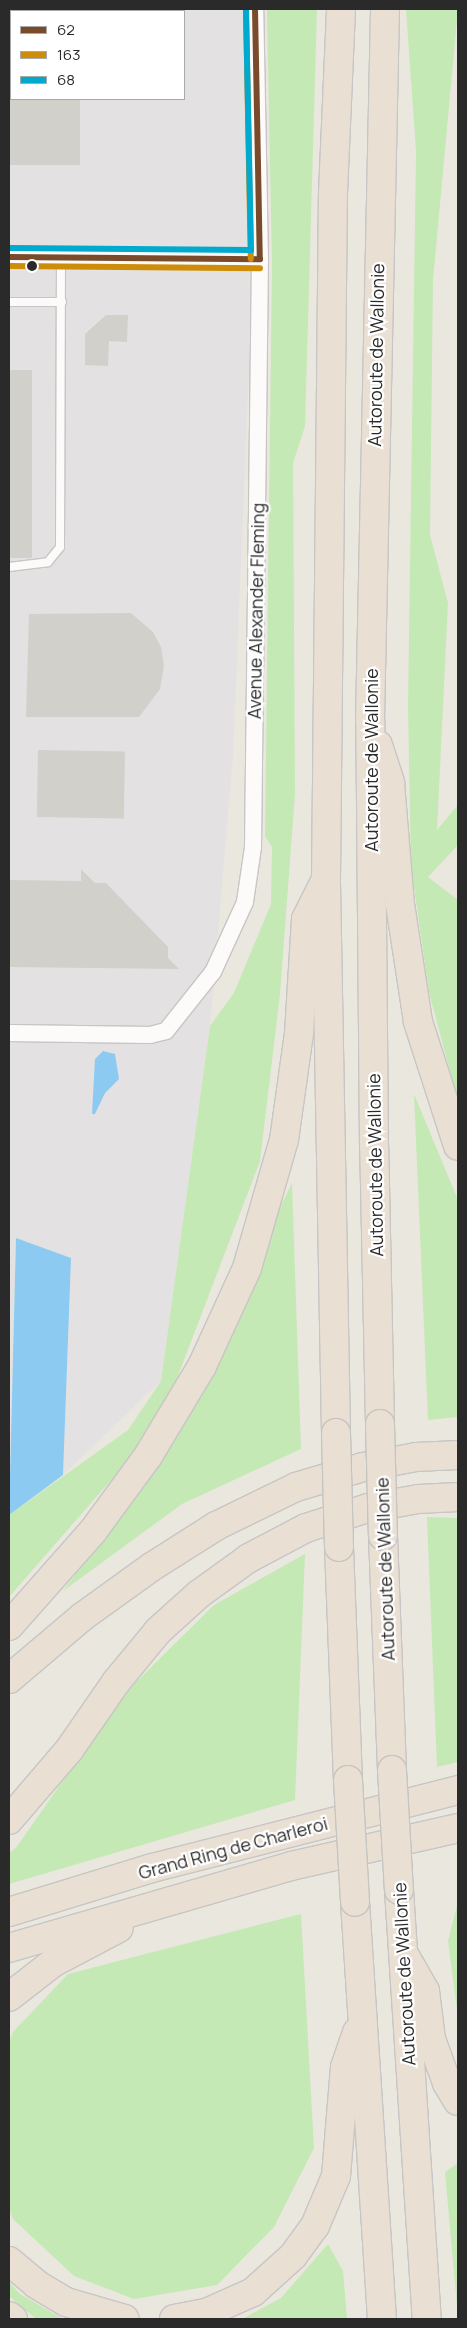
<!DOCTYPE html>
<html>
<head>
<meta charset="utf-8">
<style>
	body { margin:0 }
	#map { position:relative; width:467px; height:2328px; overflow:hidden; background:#eae7df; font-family:Manrope,sans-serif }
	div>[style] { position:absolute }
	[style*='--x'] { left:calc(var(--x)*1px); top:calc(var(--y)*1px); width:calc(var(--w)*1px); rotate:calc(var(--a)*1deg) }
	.industrial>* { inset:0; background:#e4e1e3 }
	.green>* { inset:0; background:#c4e9b5 }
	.water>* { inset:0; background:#8ccaf2 }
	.building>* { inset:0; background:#d2d0cb; transform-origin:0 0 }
	.roads { filter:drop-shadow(1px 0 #c7c5c5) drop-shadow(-1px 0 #c7c5c5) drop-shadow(0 1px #c7c5c5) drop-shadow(0 -1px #c7c5c5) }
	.service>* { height:8px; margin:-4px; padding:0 4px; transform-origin:4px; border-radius:4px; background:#fcfbfa }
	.minor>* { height:16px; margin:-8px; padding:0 8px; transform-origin:8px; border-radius:8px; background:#fcfbfa }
	.motorway>* { height:28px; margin:-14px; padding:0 14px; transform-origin:14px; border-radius:14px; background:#e9dfd3 }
	.bridges { filter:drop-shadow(1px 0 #c5c4c1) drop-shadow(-1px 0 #c5c4c1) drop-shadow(0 1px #c5c4c1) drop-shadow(0 -1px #c5c4c1) }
	.motorway-bridge>* { height:28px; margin:-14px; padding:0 14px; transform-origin:14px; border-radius:14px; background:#e9dfd3 }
	.bus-1>* { height:6px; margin:-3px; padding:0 3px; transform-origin:3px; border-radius:3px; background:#7a4b2a }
	.bus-2>* { height:6px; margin:-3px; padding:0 3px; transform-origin:3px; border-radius:3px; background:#ce8d08 }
	.bus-3>* { height:6px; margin:-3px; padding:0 3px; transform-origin:3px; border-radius:3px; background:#00a9ce }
	.dots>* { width:14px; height:14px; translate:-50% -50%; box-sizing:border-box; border:2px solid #fff; border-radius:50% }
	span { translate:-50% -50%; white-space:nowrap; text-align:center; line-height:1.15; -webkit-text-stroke:4.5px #fff; paint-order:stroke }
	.street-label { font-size:18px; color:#2a2a2a }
	.frame { position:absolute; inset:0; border:10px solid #2a2a2a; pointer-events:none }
	.legend { position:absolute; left:10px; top:10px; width:175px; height:90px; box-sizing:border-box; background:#fff; border:1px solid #aaa; margin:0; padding:6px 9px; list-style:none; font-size:15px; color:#2a2a2a }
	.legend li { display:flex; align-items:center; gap:10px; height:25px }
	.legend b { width:25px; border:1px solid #aaa }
</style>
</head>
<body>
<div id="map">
	<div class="industrial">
		<i style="clip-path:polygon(evenodd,9px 9px,247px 9px,250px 343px,233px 756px,210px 1026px,161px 1381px,63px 1475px,71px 1258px,16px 1238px,9px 1499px,9px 9px,11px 11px,184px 11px,184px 99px,11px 99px,11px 11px)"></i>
	</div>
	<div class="green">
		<i style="clip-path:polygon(267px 9px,317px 9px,305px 426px,293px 463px,295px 794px,280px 994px,260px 1161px,171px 1394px,132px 1456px,9px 1597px,9px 1515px,128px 1430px,161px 1381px,210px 1026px,234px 993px,271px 904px,272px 847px,265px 836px,272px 263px)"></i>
		<i style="clip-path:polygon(406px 9px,458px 9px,433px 280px,430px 535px,448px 603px,437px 830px,458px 805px,458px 845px,428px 877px,458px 900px,458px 1102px,429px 992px,411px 866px,408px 707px,416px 151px)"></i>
		<i style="clip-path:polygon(414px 1094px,458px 1200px,458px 1417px,428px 1420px)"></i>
		<i style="clip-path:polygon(292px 1183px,301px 1449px,182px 1504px,63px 1591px,142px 1486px)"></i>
		<i style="clip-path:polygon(427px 1517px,458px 1518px,458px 1762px,437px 1767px)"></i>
		<i style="clip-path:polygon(305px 1554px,295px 1800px,9px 1884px,9px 1853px,16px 1848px,121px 1697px,214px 1605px)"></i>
		<i style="clip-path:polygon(458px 1902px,458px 2017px,448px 1941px)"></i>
		<i style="clip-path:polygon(301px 1914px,314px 2148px,274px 2227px,217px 2285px,134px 2299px,74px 2276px,13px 2219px,9px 2208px,9px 2041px,13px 2032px,68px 1974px)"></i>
		<i style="clip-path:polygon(458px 2163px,458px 2317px,445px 2172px)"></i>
		<i style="clip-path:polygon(328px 2244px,343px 2271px,347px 2319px,242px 2319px,281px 2298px)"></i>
		<i style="clip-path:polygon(9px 2282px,20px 2294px,63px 2319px,36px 2319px,9px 2296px)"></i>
	</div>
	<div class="water">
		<i style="clip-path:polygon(103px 1051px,115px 1054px,119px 1079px,105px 1093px,95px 1114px,92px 1114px,95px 1059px)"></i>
		<i style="clip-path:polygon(16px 1238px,71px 1258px,63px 1475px,9px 1515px)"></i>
	</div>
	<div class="building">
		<i style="left:9px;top:99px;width:71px;height:66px"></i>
		<i style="clip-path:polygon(106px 315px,128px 315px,127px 342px,109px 341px,108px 366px,85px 365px,85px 334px)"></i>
		<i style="left:9px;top:370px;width:23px;height:188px"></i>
		<i style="clip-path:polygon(131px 613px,153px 632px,161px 647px,164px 666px,160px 689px,139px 717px,26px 717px,29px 614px)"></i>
		<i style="left:38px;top:750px;width:87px;height:67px;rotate:1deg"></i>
		<i style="clip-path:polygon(81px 869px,95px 883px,106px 883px,168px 947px,168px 958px,179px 969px,9px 967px,9px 880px,81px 881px)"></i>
	</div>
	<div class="roads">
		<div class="service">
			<i style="--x:9;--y:302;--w:53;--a:0"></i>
			<i style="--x:9;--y:567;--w:39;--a:-7"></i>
			<i style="--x:48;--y:562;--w:19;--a:-51"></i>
			<i style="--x:60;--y:547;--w:290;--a:-89.8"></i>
		</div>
		<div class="minor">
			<i style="--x:9;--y:257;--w:251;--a:0.5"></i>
			<i style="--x:9;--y:1033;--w:141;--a:0.8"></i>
			<i style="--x:150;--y:1035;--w:16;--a:-14"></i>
			<i style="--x:166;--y:1031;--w:75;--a:-51.5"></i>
			<i style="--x:213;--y:972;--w:77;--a:-65.4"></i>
			<i style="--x:245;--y:902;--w:56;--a:-81.7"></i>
			<i style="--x:253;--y:847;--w:588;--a:-89.32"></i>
			<i style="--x:260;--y:259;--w:250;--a:-91.1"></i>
		</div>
		<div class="motorway">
			<i style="--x:378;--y:745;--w:40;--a:72"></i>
			<i style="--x:390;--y:783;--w:121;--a:85.3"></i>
			<i style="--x:400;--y:904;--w:119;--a:81.3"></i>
			<i style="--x:418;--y:1022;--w:130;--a:72.1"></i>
			<i style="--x:380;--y:1424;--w:278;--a:-91.2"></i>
			<i style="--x:374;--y:1146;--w:426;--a:-90.5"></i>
			<i style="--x:370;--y:720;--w:711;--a:-88.79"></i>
			<i style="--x:336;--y:1433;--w:553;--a:-91.04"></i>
			<i style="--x:326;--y:880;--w:687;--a:-89.42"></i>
			<i style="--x:333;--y:193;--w:184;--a:-87.5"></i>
			<i style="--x:383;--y:1536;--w:234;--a:87.8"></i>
			<i style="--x:339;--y:1547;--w:233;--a:87.8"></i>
			<i style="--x:9;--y:1626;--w:127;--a:-48.5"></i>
			<i style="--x:93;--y:1531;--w:93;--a:-53.7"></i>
			<i style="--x:148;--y:1456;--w:105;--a:-59"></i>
			<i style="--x:202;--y:1366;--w:108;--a:-65.3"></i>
			<i style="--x:247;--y:1268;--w:133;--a:-73.9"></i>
			<i style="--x:284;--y:1140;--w:108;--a:-82"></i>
			<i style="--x:299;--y:1033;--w:114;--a:-86.5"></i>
			<i style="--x:306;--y:919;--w:40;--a:-63.4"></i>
			<i style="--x:9;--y:1679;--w:96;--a:-40.3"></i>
			<i style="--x:82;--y:1617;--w:87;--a:-35.7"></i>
			<i style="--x:153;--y:1566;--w:75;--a:-32.4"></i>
			<i style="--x:216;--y:1526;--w:89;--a:-26"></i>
			<i style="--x:296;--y:1487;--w:70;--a:-16.6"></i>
			<i style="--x:363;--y:1467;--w:54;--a:-10.7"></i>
			<i style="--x:416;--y:1457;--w:42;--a:-2.7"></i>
			<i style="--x:9;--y:1820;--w:92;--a:-49.4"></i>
			<i style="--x:69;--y:1750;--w:83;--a:-55.3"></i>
			<i style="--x:116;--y:1682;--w:66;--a:-50.5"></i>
			<i style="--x:158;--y:1631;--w:55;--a:-42.1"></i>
			<i style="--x:199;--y:1594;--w:62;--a:-35.8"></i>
			<i style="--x:249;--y:1558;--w:64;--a:-27.8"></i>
			<i style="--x:306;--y:1528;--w:65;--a:-17.9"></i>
			<i style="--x:368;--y:1508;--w:51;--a:-10.2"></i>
			<i style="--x:418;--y:1499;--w:40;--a:-2.9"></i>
			<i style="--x:399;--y:1890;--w:430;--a:86.3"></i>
			<i style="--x:355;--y:1902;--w:418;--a:86.3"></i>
			<i style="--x:9;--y:1912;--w:150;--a:-17.1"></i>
			<i style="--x:152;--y:1868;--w:316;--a:-14.3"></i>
			<i style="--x:9;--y:1948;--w:294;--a:-16.2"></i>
			<i style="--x:291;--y:1866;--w:171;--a:-12.8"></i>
			<i style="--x:405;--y:1956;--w:40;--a:60.3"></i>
			<i style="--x:425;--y:1991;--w:48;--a:82.9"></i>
			<i style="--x:431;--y:2039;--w:47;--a:70"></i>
			<i style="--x:447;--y:2083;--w:21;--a:59"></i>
			<i style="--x:9;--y:1997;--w:57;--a:-37.9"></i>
			<i style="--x:54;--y:1962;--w:73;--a:-27.6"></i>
			<i style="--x:9;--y:2261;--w:35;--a:40"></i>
			<i style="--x:36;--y:2284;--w:35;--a:31"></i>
			<i style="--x:66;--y:2302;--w:61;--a:16.1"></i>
			<i style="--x:9;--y:2316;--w:5;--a:37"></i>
			<i style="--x:174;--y:2319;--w:33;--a:-11"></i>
			<i style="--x:206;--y:2313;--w:51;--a:-24.1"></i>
			<i style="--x:253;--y:2292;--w:54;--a:-42"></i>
			<i style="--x:293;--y:2256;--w:37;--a:-54"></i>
			<i style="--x:315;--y:2226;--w:54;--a:-67.2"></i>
			<i style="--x:336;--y:2176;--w:109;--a:-85.3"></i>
			<i style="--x:345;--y:2067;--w:37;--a:-71"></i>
		</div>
	</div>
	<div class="bridges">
		<div class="motorway-bridge">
			<i style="--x:380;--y:1424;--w:112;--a:88.5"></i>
			<i style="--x:336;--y:1433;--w:114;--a:88.5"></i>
			<i style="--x:392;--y:1770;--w:120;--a:86.7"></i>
			<i style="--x:348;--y:1780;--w:122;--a:86.7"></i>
		</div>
	</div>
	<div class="bus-1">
		<i style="--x:255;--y:9;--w:250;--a:88.9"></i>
		<i style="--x:9;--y:257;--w:251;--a:0.5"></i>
	</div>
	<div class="bus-2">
		<i style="--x:246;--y:9;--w:250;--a:88.9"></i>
		<i style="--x:9;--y:266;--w:251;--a:0.5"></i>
	</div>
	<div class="bus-3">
		<i style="--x:9;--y:248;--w:242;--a:0.5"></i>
		<i style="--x:251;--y:250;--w:241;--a:-91.2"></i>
	</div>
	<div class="dots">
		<i style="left:32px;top:266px;background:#2a2a2a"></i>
	</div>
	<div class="street-label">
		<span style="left:376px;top:355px;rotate:-89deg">Autoroute de Wallonie</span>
		<span style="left:256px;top:611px;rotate:-89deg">Avenue Alexander Fleming</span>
		<span style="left:371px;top:760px;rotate:-90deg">Autoroute de Wallonie</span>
		<span style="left:375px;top:1165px;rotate:-91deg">Autoroute de Wallonie</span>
		<span style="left:385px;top:1569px;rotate:-92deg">Autoroute de Wallonie</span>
		<span style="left:233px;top:1848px;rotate:-15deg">Grand Ring de Charleroi</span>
		<span style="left:404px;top:1974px;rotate:-93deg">Autoroute de Wallonie</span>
	</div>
	<div class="frame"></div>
	<ul class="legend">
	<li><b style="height:6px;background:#7a4b2a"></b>62</li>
	<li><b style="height:6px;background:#ce8d08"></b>163</li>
	<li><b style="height:6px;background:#00a9ce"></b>68</li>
	</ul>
</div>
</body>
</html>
